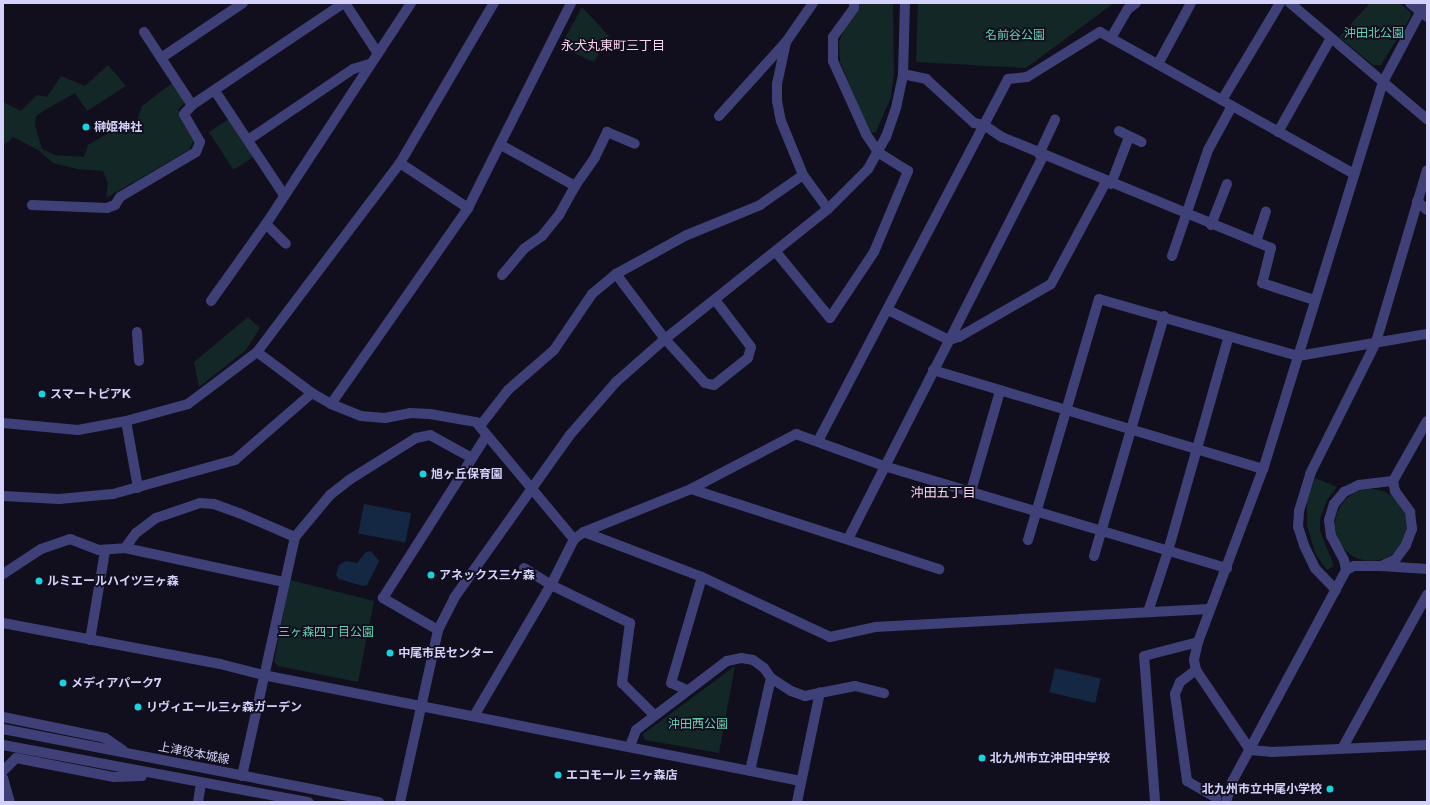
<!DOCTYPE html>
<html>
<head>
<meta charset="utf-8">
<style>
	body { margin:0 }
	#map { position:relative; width:1430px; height:805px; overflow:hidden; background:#110f1e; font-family:Montserrat,"Noto Sans JP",sans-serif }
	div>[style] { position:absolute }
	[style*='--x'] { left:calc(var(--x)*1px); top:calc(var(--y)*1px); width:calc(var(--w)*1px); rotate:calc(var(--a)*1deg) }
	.green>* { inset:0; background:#132726; transform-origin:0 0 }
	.round { border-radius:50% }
	.water>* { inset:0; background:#152843; transform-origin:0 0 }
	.minor>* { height:10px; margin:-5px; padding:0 5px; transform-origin:5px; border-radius:5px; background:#3f4078 }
	.dots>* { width:11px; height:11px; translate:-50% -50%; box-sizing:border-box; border:2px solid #110f1e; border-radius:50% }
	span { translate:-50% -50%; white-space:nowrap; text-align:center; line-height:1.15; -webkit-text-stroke:3.5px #110f1e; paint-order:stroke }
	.park-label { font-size:12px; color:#67d0b1 }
	.poi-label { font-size:12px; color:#d4d1fa; font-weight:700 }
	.left { translate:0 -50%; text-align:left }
	.right { translate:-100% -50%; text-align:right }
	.street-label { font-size:12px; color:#d4d1fa }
	.neighbourhood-label { font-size:13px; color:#fad3ed }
	.frame { position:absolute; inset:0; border:4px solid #d4d1fa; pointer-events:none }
</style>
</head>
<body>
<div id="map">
	<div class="green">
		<i style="clip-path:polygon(860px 3px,893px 3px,894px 73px,891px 97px,876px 132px,870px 133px,840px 62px,839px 42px,846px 25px,858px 11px)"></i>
		<i style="clip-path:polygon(918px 3px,1114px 3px,1026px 68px,916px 62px)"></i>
		<i style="clip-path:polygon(1370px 3px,1400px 3px,1410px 12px,1411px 16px,1381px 65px,1373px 65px,1339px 37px)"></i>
		<i style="clip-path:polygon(582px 7px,609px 36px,594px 62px,560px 47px)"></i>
		<i style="clip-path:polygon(108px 65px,126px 86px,87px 111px,75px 93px,45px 110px,36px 116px,35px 125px,42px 149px,55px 155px,84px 157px,88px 145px,124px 124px,137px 121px,142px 106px,172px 83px,185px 102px,178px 110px,194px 140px,189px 150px,106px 198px,108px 183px,103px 171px,77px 169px,53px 163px,38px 150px,13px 137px,3px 146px,3px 102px,21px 111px,37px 95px,47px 97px,61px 76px,85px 86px)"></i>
		<i style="left:229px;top:119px;width:45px;height:24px;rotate:57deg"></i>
		<i style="clip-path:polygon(248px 317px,260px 328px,246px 350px,199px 387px,194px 362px)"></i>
		<i style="clip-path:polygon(1315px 478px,1337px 487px,1327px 500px,1320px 519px,1320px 531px,1334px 566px,1327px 570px,1316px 555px,1307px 526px,1307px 499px)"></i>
		<i class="round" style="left:1335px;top:489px;width:72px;height:72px"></i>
		<i style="clip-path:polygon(290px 580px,374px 601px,358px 682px,278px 666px,274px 662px)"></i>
		<i style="clip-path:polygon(735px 666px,719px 753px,645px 740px,643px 734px)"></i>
	</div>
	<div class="water">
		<i style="left:364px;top:504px;width:48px;height:30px;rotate:11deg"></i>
		<i style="clip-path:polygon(371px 551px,379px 561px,367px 585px,363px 586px,339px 579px,336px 575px,339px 565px,346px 561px,357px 563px,366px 552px)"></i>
		<i style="left:1055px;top:668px;width:47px;height:25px;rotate:13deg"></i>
	</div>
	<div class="minor">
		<i style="--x:345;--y:3;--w:59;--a:56.9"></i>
		<i style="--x:813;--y:3;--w:47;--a:124.7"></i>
		<i style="--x:786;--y:42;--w:43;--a:102.1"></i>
		<i style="--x:777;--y:84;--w:17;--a:90"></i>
		<i style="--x:777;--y:101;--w:20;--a:79"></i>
		<i style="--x:781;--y:121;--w:58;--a:67.8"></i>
		<i style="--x:803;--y:175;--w:42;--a:53.7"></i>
		<i style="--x:1290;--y:3;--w:180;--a:40.3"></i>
		<i style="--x:1410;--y:3;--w:22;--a:39"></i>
		<i style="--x:1425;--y:3;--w:89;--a:118"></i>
		<i style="--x:1383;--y:82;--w:405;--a:107.2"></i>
		<i style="--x:1263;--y:469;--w:185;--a:110.6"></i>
		<i style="--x:1198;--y:642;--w:18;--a:103"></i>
		<i style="--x:1194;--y:660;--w:10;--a:79"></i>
		<i style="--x:1196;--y:670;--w:97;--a:56"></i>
		<i style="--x:1250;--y:750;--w:21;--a:5"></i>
		<i style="--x:1271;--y:752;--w:156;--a:-2.6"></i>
		<i style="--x:144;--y:32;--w:87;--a:56.7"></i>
		<i style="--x:192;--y:105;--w:183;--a:-33.9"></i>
		<i style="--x:1111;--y:38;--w:34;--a:-60"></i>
		<i style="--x:1128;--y:9;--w:10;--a:-37"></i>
		<i style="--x:161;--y:58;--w:99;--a:-33.9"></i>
		<i style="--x:1158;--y:64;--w:69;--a:-61.6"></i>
		<i style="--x:903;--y:74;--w:24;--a:12"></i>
		<i style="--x:926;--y:79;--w:65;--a:42.5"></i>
		<i style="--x:974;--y:123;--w:10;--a:11"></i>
		<i style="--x:984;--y:125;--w:22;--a:34"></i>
		<i style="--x:1002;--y:137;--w:291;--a:22.4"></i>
		<i style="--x:1271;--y:248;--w:36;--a:104"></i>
		<i style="--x:1262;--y:283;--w:55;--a:18.1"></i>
		<i style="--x:215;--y:91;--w:125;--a:56.4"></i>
		<i style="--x:1222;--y:100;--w:113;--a:-59.1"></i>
		<i style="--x:719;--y:116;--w:98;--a:-47.9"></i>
		<i style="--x:1119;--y:131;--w:25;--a:26"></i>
		<i style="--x:1278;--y:132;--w:108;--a:-60.6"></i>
		<i style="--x:248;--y:140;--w:127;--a:-34.1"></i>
		<i style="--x:353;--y:69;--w:17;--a:-17"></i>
		<i style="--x:501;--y:145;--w:85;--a:29"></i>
		<i style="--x:575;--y:186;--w:35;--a:-55"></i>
		<i style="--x:595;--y:157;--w:28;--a:-64"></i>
		<i style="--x:607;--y:132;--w:30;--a:23"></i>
		<i style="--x:1039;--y:154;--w:38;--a:-65"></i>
		<i style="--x:400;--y:163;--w:82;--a:33.5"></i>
		<i style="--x:1111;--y:184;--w:50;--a:-69"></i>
		<i style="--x:1417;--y:201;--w:13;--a:42"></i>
		<i style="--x:32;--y:205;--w:75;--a:2.3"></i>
		<i style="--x:107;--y:208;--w:9;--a:-21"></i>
		<i style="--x:115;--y:205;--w:9;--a:-58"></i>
		<i style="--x:120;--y:197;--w:88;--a:-30.6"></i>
		<i style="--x:196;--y:152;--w:11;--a:-68"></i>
		<i style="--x:200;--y:142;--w:32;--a:-120"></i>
		<i style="--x:184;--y:114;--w:12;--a:-48"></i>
		<i style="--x:266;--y:224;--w:28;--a:45"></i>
		<i style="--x:1211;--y:225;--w:44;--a:-68.7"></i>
		<i style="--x:1256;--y:242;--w:32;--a:-72"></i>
		<i style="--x:776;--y:252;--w:85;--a:50.7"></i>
		<i style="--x:830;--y:318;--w:79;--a:-56.3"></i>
		<i style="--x:874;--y:252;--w:88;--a:-67.2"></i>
		<i style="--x:908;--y:171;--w:36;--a:-148"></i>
		<i style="--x:878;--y:152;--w:22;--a:-124"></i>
		<i style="--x:866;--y:134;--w:80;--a:-114.3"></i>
		<i style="--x:833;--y:61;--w:24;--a:-90"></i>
		<i style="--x:833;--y:37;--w:36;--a:-54"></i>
		<i style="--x:854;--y:8;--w:5;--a:-90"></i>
		<i style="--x:1172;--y:256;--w:112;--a:-71.2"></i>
		<i style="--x:1208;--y:150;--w:50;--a:-61.4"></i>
		<i style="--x:616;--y:274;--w:81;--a:53"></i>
		<i style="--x:665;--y:339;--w:59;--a:47.7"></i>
		<i style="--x:705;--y:383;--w:9;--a:13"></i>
		<i style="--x:714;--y:385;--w:43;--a:-38.5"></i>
		<i style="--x:748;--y:358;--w:11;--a:-75"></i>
		<i style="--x:751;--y:347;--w:58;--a:-127.3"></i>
		<i style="--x:502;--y:275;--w:35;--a:-50"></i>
		<i style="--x:525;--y:248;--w:21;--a:-35"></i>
		<i style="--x:542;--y:236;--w:27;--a:-51"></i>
		<i style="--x:559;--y:215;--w:33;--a:-61"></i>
		<i style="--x:211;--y:301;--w:95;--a:-54.5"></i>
		<i style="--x:266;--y:224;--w:264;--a:-56.7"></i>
		<i style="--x:888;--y:310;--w:68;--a:26.2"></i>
		<i style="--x:949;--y:340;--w:10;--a:-17"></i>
		<i style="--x:959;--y:337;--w:106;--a:-29.9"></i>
		<i style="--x:1051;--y:284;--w:116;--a:-61.7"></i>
		<i style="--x:137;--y:332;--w:29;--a:86"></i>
		<i style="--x:257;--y:352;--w:69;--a:36.7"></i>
		<i style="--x:312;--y:393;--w:22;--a:30"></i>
		<i style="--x:331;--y:404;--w:32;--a:22"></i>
		<i style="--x:361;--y:416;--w:24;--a:5"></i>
		<i style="--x:385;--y:418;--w:25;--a:-11"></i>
		<i style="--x:410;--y:413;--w:20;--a:3"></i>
		<i style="--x:430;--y:414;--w:47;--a:9.9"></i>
		<i style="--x:476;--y:422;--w:153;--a:50.1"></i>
		<i style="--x:933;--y:370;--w:345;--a:16.7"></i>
		<i style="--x:331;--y:404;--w:239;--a:-55"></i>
		<i style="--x:468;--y:208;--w:229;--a:-63.3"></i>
		<i style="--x:126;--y:421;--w:68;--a:79.8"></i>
		<i style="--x:3;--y:423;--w:75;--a:5.3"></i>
		<i style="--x:78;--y:430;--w:49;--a:-10.6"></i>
		<i style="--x:126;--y:421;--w:64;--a:-15.3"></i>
		<i style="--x:188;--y:404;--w:86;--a:-37"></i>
		<i style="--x:257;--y:352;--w:237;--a:-52.9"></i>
		<i style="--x:400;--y:163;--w:186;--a:-59.6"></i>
		<i style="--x:480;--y:426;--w:46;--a:-52.1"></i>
		<i style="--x:508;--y:390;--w:61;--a:-41"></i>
		<i style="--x:554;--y:350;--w:68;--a:-55.8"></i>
		<i style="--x:592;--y:294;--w:31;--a:-40"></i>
		<i style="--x:616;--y:274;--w:81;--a:-28.8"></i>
		<i style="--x:687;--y:235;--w:79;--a:-22.3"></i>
		<i style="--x:760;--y:205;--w:52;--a:-34.9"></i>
		<i style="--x:818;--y:441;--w:409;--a:-62.3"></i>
		<i style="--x:1008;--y:79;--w:19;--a:-6"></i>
		<i style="--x:1027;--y:77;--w:86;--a:-31.7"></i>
		<i style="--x:1100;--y:32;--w:291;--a:29.2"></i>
		<i style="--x:1393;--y:481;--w:10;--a:79"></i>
		<i style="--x:1395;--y:491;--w:26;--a:54"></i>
		<i style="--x:1410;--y:512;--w:17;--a:83"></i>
		<i style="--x:1412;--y:529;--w:17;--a:111"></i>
		<i style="--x:1406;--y:545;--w:17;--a:126"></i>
		<i style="--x:1396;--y:559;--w:17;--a:155"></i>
		<i style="--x:1381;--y:566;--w:27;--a:180"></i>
		<i style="--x:1354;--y:566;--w:9;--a:153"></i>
		<i style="--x:1346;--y:570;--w:10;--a:-101"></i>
		<i style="--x:1344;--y:560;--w:27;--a:-118"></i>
		<i style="--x:1331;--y:536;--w:16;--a:-97"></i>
		<i style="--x:1329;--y:520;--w:17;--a:-73"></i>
		<i style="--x:1334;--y:504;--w:16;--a:-50"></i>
		<i style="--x:1344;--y:492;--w:17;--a:-25"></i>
		<i style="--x:1359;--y:485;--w:34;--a:-7"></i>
		<i style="--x:1393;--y:481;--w:69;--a:-60.5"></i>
		<i style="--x:691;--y:489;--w:261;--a:17.9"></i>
		<i style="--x:971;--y:491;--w:104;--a:-73.8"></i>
		<i style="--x:3;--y:496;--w:56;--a:3.1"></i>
		<i style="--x:59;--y:499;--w:54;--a:-5.3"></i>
		<i style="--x:113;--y:494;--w:127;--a:-15.6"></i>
		<i style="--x:235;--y:460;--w:102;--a:-41"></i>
		<i style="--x:584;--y:532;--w:126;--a:20.9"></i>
		<i style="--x:702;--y:577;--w:141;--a:25.1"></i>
		<i style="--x:830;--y:637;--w:46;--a:-12.5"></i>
		<i style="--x:875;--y:627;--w:335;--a:-3.1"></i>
		<i style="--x:848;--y:539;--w:430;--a:-63"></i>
		<i style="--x:1028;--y:540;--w:251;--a:-73.6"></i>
		<i style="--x:1099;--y:299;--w:207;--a:16"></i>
		<i style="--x:1298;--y:356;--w:131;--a:-9.7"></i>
		<i style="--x:125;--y:548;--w:19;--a:-54"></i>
		<i style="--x:136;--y:533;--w:25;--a:-37"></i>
		<i style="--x:156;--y:518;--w:46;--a:-18.8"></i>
		<i style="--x:200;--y:503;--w:14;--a:4"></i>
		<i style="--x:214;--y:504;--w:27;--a:20"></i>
		<i style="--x:239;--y:513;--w:61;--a:23.2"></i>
		<i style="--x:1094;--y:556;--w:250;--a:-73.7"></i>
		<i style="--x:1381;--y:566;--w:46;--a:3.7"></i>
		<i style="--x:524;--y:568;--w:32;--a:32"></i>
		<i style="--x:551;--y:585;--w:88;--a:25.7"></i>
		<i style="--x:630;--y:623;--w:61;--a:97.6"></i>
		<i style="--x:622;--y:683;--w:45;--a:45"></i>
		<i style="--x:3;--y:574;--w:45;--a:-33.3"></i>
		<i style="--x:41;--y:549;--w:31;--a:-19"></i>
		<i style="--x:70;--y:539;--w:30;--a:21"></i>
		<i style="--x:98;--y:550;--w:27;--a:-4"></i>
		<i style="--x:125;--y:548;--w:163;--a:12.1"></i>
		<i style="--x:1336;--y:590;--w:30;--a:-134"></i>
		<i style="--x:1315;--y:568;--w:25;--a:-116"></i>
		<i style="--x:1304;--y:545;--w:19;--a:-108"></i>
		<i style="--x:1298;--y:527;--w:16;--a:-86"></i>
		<i style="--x:1299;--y:511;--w:39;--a:-73"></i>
		<i style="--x:1310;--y:474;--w:148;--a:-63.4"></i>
		<i style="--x:1376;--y:342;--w:179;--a:-73.5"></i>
		<i style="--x:1148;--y:612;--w:64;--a:-71.8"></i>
		<i style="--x:1168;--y:551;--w:223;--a:-74.2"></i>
		<i style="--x:3;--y:623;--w:221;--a:10.7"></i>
		<i style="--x:220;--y:664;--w:44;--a:14.3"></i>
		<i style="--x:263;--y:675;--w:548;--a:11.15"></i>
		<i style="--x:438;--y:630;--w:64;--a:-149.8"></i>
		<i style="--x:383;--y:598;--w:193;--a:-57.5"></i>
		<i style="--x:90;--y:640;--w:90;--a:-80.4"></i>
		<i style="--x:1196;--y:670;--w:20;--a:143"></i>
		<i style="--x:1180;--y:682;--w:13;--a:113"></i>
		<i style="--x:1175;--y:694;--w:88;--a:82.1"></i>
		<i style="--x:1187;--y:781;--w:34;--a:30"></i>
		<i style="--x:687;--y:690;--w:17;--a:-156"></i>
		<i style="--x:671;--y:683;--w:110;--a:-73.7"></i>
		<i style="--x:474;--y:716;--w:152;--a:-59.6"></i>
		<i style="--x:551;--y:585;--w:51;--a:-63.4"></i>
		<i style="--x:574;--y:539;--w:12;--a:-35"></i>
		<i style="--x:584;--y:532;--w:115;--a:-21.9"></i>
		<i style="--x:691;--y:489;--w:119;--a:-27.6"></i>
		<i style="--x:796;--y:434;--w:94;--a:20"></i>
		<i style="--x:884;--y:466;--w:358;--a:16.6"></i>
		<i style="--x:3;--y:717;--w:104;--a:11.6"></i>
		<i style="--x:105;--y:738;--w:22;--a:34"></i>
		<i style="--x:3;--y:729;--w:383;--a:11"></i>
		<i style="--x:3;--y:745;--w:311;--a:10.6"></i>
		<i style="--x:630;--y:746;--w:17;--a:-69"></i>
		<i style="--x:636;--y:730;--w:114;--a:-37.2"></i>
		<i style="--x:727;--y:661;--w:14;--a:-12"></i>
		<i style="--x:741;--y:658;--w:12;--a:9"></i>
		<i style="--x:753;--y:660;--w:14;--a:36"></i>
		<i style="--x:764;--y:668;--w:12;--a:55"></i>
		<i style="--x:771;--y:678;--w:24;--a:33"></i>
		<i style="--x:791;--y:691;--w:15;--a:20"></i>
		<i style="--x:805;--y:696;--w:51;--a:-11.3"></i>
		<i style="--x:855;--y:686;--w:30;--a:14"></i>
		<i style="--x:1343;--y:747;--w:174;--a:-61.1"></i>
		<i style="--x:3;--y:771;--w:18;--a:-45"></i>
		<i style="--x:16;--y:758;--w:100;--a:11"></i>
		<i style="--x:114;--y:777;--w:28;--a:-2"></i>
		<i style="--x:750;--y:771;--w:95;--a:-77.3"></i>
		<i style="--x:242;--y:776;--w:245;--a:-77.5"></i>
		<i style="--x:295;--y:537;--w:55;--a:-50.2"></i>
		<i style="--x:330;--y:495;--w:24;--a:-38"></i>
		<i style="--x:349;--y:480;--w:79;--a:-32.1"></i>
		<i style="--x:416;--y:438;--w:14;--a:-12"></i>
		<i style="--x:430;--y:435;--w:48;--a:28.7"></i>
		<i style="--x:3;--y:778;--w:25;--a:74"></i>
		<i style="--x:1155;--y:801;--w:145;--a:-94.3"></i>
		<i style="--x:1144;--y:656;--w:56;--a:-14.5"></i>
		<i style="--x:198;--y:802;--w:19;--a:-81"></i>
		<i style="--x:400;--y:802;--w:176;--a:-77.5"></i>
		<i style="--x:438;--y:630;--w:36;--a:-63"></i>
		<i style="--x:454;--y:598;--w:199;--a:-54.6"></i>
		<i style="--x:569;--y:436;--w:72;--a:-49"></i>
		<i style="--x:616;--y:382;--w:65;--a:-41.3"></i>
		<i style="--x:665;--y:339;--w:208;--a:-38.6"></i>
		<i style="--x:828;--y:209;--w:57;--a:-45"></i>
		<i style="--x:868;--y:169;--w:37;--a:-61"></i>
		<i style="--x:886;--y:137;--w:31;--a:-71"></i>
		<i style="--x:896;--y:108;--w:35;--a:-78"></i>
		<i style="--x:903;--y:74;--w:71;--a:-88.4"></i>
		<i style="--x:797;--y:802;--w:112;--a:-78.2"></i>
		<i style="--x:1226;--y:802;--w:21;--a:-73"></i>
		<i style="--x:1232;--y:782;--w:241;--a:-61.7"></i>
	</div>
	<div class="dots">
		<i style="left:86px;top:127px;background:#1ad2dd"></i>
		<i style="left:42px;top:394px;background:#1ad2dd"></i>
		<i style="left:423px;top:474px;background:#1ad2dd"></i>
		<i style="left:431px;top:575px;background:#1ad2dd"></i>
		<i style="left:39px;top:581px;background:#1ad2dd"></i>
		<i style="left:390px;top:653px;background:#1ad2dd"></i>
		<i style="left:63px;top:683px;background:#1ad2dd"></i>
		<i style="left:138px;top:707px;background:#1ad2dd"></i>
		<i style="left:982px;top:758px;background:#1ad2dd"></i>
		<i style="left:558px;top:775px;background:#1ad2dd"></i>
		<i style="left:1330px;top:789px;background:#1ad2dd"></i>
	</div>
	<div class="park-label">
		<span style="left:1374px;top:33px">沖田北公園</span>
		<span style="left:1015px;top:35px">名前谷公園</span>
		<span style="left:326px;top:632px">三ヶ森四丁目公園</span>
		<span style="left:698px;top:724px">沖田西公園</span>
	</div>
	<div class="poi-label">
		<span class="left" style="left:94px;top:127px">榊姫神社</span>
		<span class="left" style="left:50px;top:394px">スマートピアK</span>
		<span class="left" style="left:431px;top:474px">旭ヶ丘保育園</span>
		<span class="left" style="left:439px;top:575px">アネックス三ケ森</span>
		<span class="left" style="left:47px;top:581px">ルミエールハイツ三ヶ森</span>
		<span class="left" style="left:398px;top:653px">中尾市民センター</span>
		<span class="left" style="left:71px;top:683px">メディアパーク7</span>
		<span class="left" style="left:146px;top:707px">リヴィエール三ヶ森ガーデン</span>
		<span class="left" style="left:990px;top:758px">北九州市立沖田中学校</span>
		<span class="left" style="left:566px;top:775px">エコモール 三ヶ森店</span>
		<span class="right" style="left:1322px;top:789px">北九州市立中尾小学校</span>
	</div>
	<div class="street-label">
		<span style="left:194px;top:753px;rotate:11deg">上津役本城線</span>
	</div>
	<div class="neighbourhood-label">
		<span style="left:613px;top:45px">永犬丸東町三丁目</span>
		<span style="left:943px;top:492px">沖田五丁目</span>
	</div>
	<div class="frame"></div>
</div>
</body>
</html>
